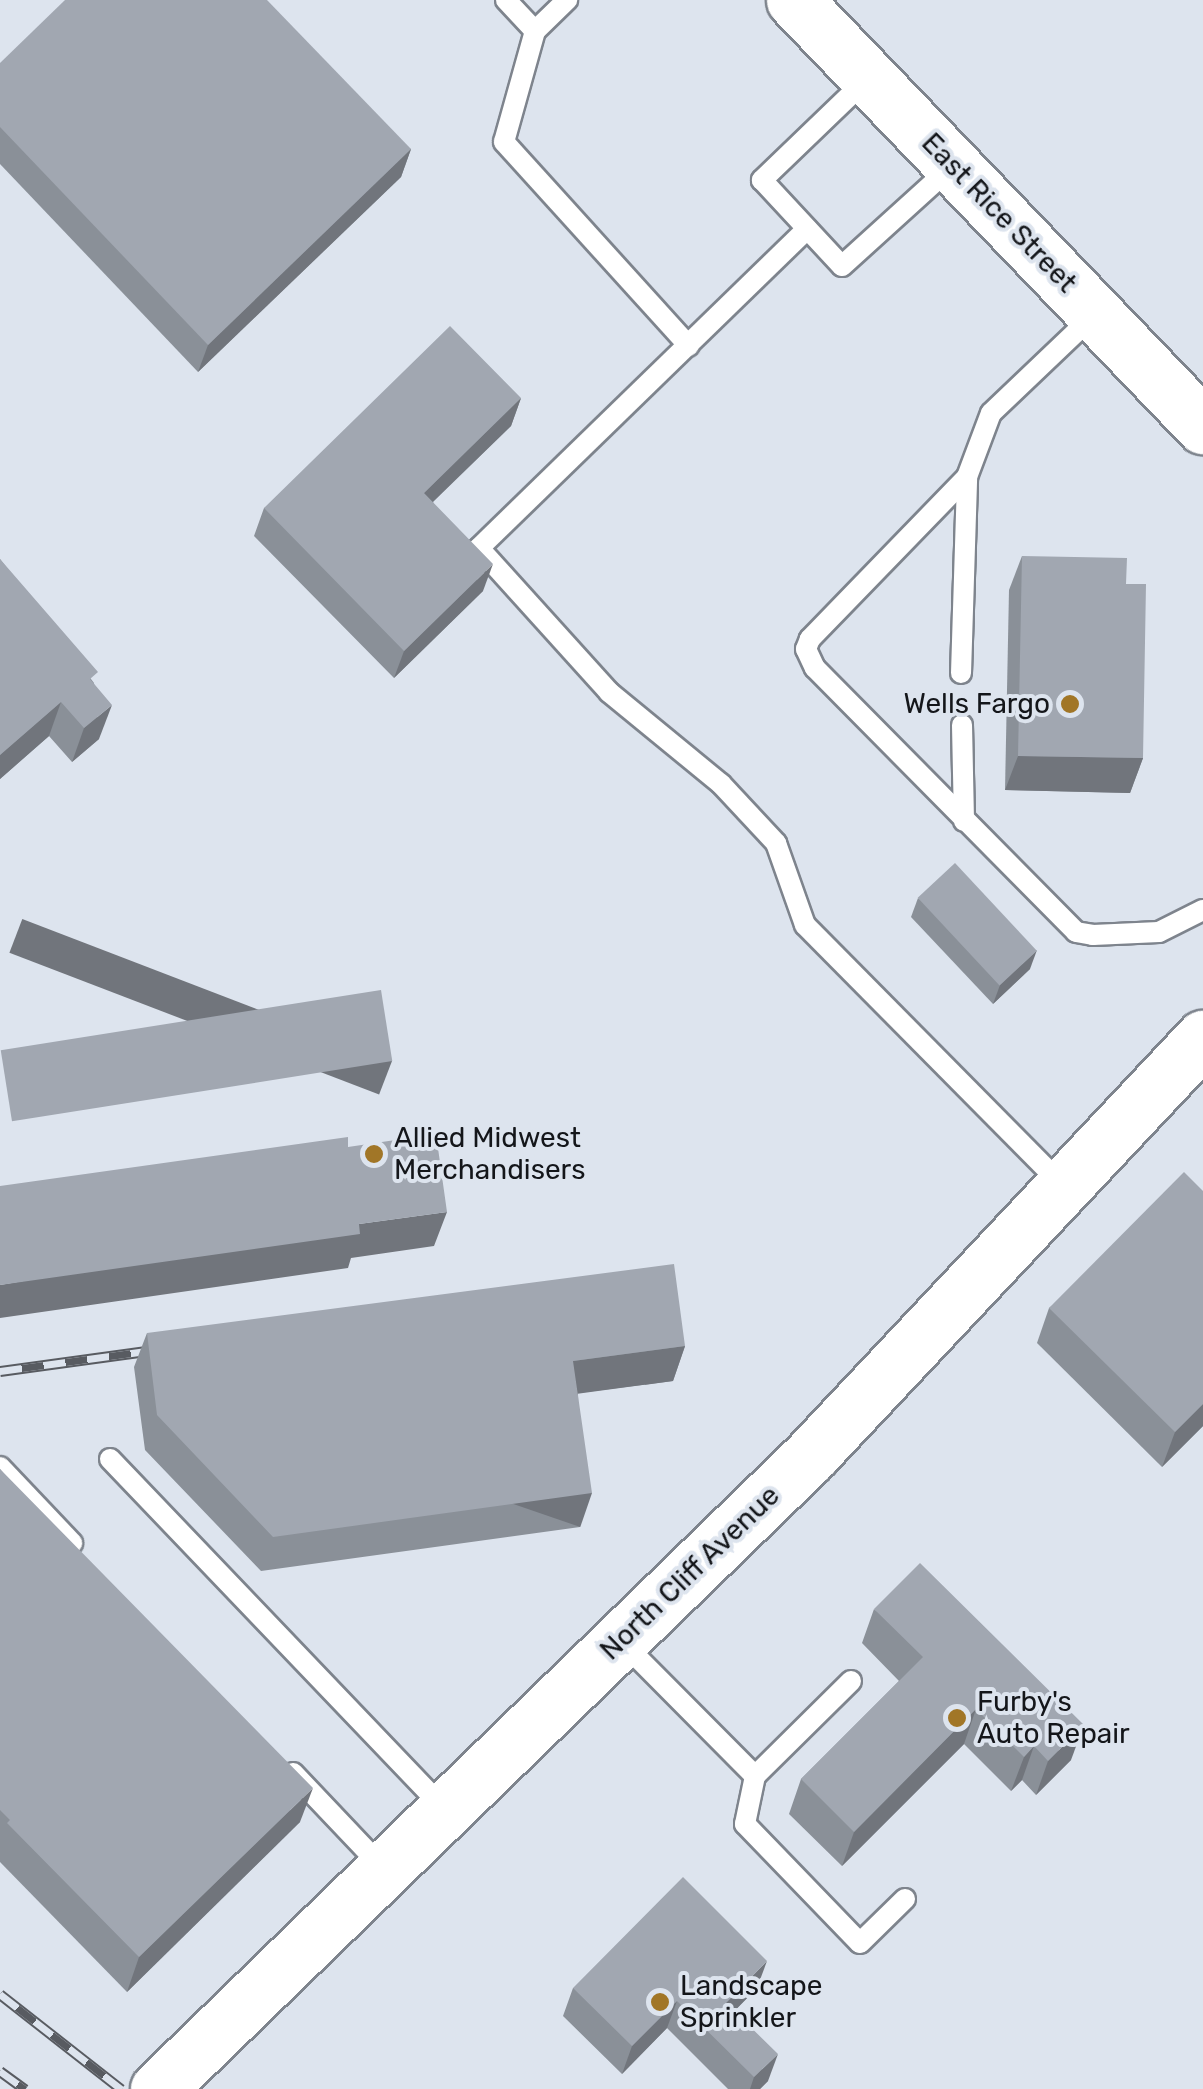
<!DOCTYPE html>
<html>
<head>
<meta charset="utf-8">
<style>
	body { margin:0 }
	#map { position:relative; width:1203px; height:2089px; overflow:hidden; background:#dde4ee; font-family:Rubik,sans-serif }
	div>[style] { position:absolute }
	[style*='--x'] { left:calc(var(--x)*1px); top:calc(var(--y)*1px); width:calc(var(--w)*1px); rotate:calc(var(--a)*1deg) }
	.roads { filter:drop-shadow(2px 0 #7e848d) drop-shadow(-2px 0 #7e848d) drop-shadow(0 2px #7e848d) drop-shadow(0 -2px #7e848d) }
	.lane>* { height:20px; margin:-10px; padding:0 10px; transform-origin:10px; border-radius:10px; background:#fff }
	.secondary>* { height:55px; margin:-27.5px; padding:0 27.5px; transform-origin:27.5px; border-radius:27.5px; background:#fff }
	.rail>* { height:11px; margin-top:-5.5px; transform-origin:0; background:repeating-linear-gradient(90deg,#dde4ee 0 22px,#585b61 0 44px); box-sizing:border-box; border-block:2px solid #585b61 }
	.wall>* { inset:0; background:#8a9098 }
	.shaded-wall>* { inset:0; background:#71757c; transform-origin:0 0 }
	.building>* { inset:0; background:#a1a7b1; transform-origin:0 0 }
	.dots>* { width:28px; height:28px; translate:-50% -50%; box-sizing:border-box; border:5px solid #dde4ee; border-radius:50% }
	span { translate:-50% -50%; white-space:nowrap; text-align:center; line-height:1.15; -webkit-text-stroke:8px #dde4ee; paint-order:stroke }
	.street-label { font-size:28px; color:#14161a }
	.poi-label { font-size:28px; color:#14161a }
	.right { translate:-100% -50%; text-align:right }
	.left { translate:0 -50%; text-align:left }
</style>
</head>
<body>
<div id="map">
	<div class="roads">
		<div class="lane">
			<i style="--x:506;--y:0;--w:42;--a:46.9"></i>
			<i style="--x:535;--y:31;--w:45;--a:-44.1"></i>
			<i style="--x:535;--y:31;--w:115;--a:105.6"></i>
			<i style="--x:504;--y:142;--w:275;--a:47.8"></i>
			<i style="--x:867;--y:79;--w:146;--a:136.1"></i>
			<i style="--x:762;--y:180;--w:117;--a:47.1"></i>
			<i style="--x:842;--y:266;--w:147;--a:-42.2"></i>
			<i style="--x:807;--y:229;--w:458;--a:135.8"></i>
			<i style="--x:479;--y:548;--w:194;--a:47.9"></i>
			<i style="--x:609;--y:692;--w:145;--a:39.4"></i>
			<i style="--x:721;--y:784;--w:81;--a:47"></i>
			<i style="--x:776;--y:843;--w:87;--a:70.5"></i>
			<i style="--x:805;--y:925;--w:364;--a:45.3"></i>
			<i style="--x:1094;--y:315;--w:142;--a:136.4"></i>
			<i style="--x:991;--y:413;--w:68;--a:110.6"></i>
			<i style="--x:967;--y:477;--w:226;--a:134.1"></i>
			<i style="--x:810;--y:639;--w:11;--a:112"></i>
			<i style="--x:806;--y:649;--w:21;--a:65"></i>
			<i style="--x:815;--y:668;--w:371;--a:45.3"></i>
			<i style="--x:1076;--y:932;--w:17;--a:10"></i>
			<i style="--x:1093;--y:935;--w:66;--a:-2.6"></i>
			<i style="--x:1159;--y:932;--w:49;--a:-26.6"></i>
			<i style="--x:961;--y:673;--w:196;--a:-88.2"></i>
			<i style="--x:962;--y:725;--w:96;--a:88.8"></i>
			<i style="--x:110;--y:1459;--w:483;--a:46.3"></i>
			<i style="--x:0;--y:1467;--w:105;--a:46.5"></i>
			<i style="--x:622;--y:1642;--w:189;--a:45.2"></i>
			<i style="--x:755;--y:1776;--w:135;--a:-44.7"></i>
			<i style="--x:293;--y:1773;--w:131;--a:46.5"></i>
			<i style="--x:755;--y:1776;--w:49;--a:101.8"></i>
			<i style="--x:745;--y:1824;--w:165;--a:46"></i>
			<i style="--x:860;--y:1943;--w:63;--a:-44.4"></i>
		</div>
		<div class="secondary">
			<i style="--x:794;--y:0;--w:591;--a:46.17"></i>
			<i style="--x:158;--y:2089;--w:909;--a:-44.15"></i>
			<i style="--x:810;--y:1456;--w:574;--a:-46.77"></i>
		</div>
	</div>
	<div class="rail">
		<i style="--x:0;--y:1371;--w:170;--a:-7.8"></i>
		<i style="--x:0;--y:1994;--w:154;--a:38.1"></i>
		<i style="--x:0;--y:2071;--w:31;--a:36"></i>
	</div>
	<div class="wall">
		<i style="clip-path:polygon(0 63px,411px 149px,401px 177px,198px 372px,0 164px)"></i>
		<i style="clip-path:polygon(521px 398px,511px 426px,433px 502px,483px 591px,394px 678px,254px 536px,264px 508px)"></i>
		<i style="clip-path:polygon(1022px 556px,1126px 584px,1143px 758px,1130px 793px,1005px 790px,1009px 590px)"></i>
		<i style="clip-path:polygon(0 559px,94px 683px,99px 739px,72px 762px,49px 736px,0 779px)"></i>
		<i style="clip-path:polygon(918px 898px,1030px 969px,993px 1004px,911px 917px)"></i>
		<i style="clip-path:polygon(1203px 1191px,1203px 1426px,1162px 1467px,1037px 1343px,1049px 1308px)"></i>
		<i style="clip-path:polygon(147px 1333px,685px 1346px,673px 1381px,578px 1393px,580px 1527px,261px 1571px,145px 1450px,134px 1367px)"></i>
		<i style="clip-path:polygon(0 1469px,300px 1822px,127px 1992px,0 1862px)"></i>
		<i style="clip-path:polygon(874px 1609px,1071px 1760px,1036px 1795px,1022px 1780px,1011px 1791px,964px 1744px,842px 1866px,789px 1814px,801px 1779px,899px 1681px,862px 1643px)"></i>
		<i style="clip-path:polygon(573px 1988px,757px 1988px,734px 2011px,768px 2081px,760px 2089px,728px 2089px,667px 2028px,622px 2074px,563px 2016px)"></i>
	</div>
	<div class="shaded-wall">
		<i style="clip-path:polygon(411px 149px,401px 177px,198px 372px,208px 345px)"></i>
		<i style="clip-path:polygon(521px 398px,511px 426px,414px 520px,424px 493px)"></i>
		<i style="clip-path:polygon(493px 564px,483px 591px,394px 678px,404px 651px)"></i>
		<i style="clip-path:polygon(61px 702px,49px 736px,0 779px,0 755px)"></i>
		<i style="clip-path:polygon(112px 705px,99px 739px,72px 762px,84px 728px)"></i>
		<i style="clip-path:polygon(1018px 756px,1143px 758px,1130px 793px,1005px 790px)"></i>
		<i style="clip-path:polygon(1037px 950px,1030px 969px,993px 1004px,1000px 985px)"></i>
		<i style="left:392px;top:1061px;width:36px;height:396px;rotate:111deg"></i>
		<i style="clip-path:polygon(447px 1212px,434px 1246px,351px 1258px,348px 1268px,0 1318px,0 1285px,359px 1224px)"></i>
		<i style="clip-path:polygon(685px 1346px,673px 1381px,561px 1396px,573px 1361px)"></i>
		<i style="clip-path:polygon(1203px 1404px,1203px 1426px,1162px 1467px,1175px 1432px)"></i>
		<i style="left:592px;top:1493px;width:36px;height:322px;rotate:109deg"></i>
		<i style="clip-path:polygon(976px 1709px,964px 1744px,842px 1866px,854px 1832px)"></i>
		<i style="clip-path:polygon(1084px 1725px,1071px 1760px,1036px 1795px,1048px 1761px)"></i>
		<i style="clip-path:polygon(1034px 1746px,1022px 1780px,1011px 1791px,1024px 1757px)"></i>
		<i style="clip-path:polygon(313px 1788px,300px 1822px,127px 1992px,139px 1957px)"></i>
		<i style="clip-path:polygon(767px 1961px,757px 1988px,716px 2030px,726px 2003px)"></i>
		<i style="clip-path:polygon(677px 2001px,667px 2028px,622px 2074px,632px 2046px)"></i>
		<i style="clip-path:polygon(778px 2054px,768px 2081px,760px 2089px,750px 2089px,754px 2077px)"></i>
	</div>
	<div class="building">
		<i style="clip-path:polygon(65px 0,267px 0,411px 149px,208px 345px,0 127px,0 63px)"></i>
		<i style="clip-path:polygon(450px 326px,521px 398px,424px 493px,493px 564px,404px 651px,264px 508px)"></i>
		<i style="clip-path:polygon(1022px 556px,1127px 558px,1126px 584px,1146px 584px,1143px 758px,1018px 756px)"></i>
		<i style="clip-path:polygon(0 559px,98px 672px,90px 679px,112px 705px,84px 728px,61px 702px,0 755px)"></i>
		<i style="left:955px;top:863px;width:120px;height:51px;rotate:47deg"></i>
		<i style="left:381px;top:990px;width:72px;height:385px;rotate:81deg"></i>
		<i style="clip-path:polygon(436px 1134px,447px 1212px,359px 1224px,360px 1234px,0 1285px,0 1186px,348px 1137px,348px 1147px)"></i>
		<i style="clip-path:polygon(1184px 1172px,1203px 1191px,1203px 1404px,1175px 1432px,1049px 1308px)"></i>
		<i style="clip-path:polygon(674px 1264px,685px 1346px,573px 1361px,592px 1493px,273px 1537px,157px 1415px,147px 1333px)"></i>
		<i style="clip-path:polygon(0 1469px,313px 1788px,139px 1957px,7px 1823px,10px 1820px,0 1810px)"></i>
		<i style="clip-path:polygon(920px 1563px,1084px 1725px,1048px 1761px,1034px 1746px,1024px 1757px,976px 1709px,854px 1832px,801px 1779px,923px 1657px,874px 1609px)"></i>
		<i style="clip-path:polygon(683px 1877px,767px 1961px,726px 2003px,778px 2054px,754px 2077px,677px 2001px,632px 2046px,573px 1988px)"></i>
	</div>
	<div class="dots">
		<i style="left:1070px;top:704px;background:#a17627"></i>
		<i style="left:374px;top:1154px;background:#a17627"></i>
		<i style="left:957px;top:1718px;background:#a17627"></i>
		<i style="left:660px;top:2002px;background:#a17627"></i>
	</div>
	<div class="street-label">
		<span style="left:999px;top:213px;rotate:46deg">East Rice Street</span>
		<span style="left:690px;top:1573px;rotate:-44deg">North Cliff Avenue</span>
	</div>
	<div class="poi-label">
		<span class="right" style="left:1050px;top:704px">Wells Fargo</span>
		<span class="left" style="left:394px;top:1154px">Allied Midwest<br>Merchandisers</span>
		<span class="left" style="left:977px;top:1718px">Furby's<br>Auto Repair</span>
		<span class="left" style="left:680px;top:2002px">Landscape<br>Sprinkler</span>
	</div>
</div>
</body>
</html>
